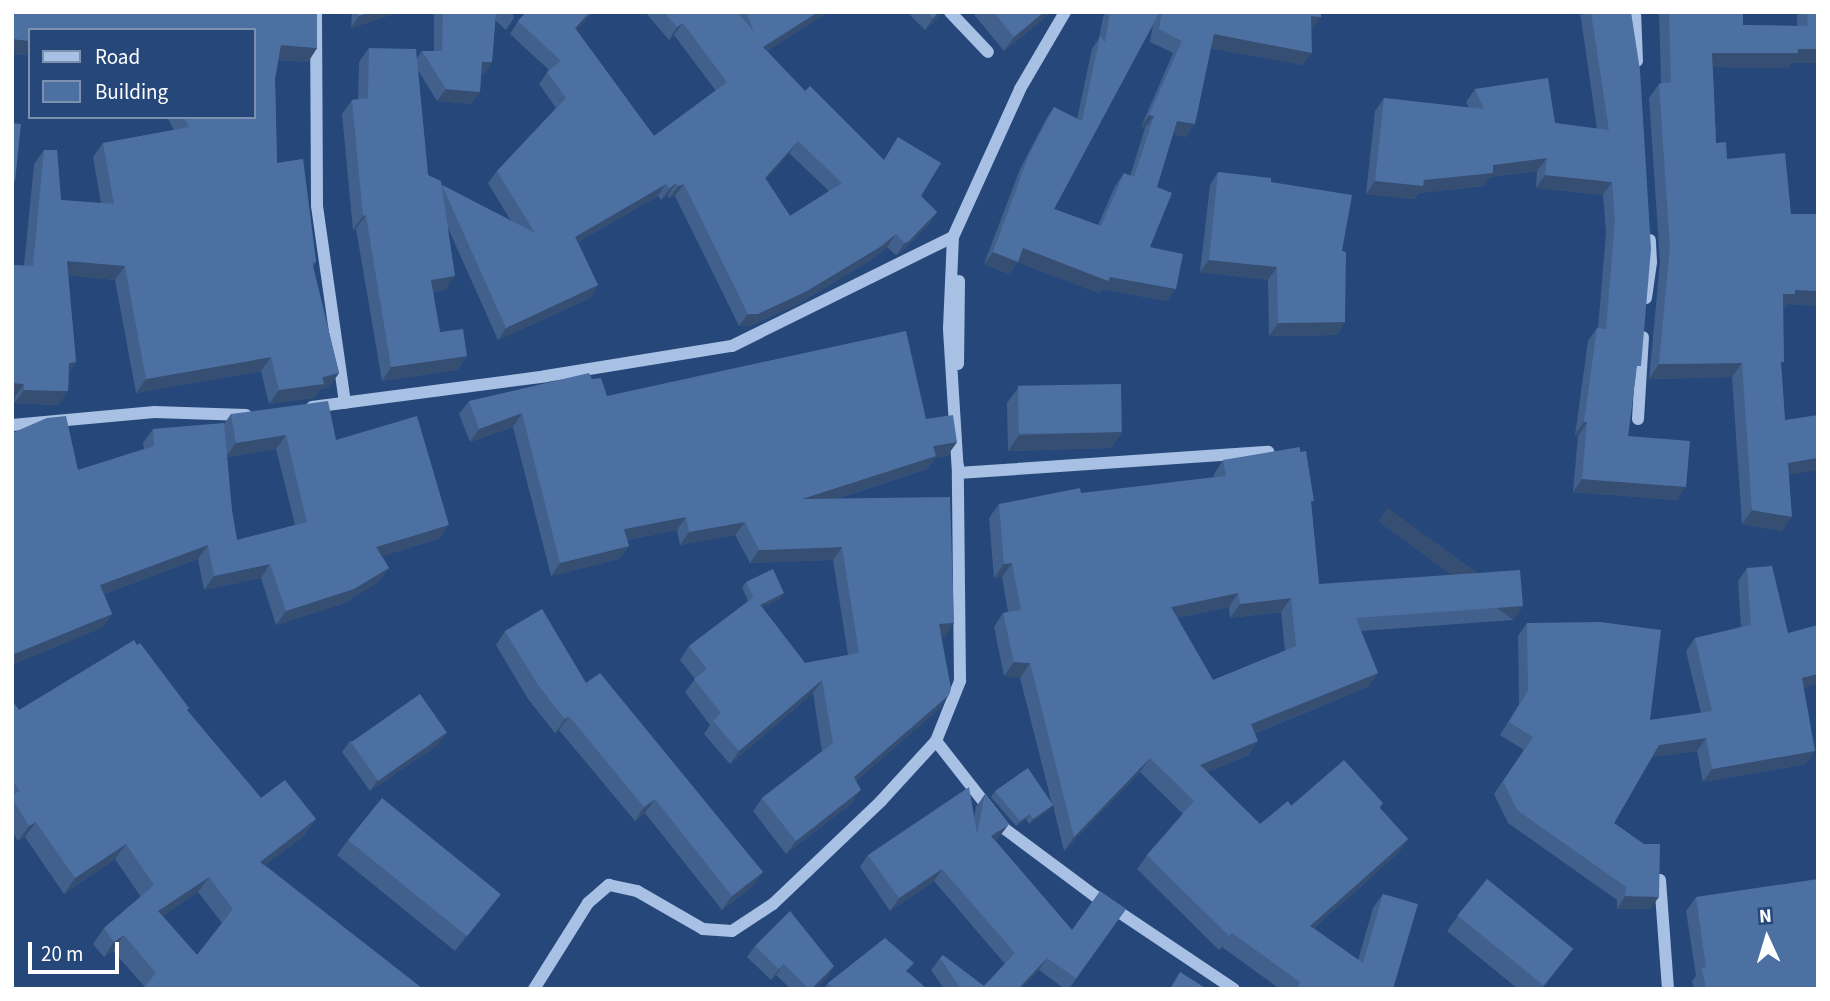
<!DOCTYPE html>
<html>
<head>
<meta charset="utf-8">
<style>
	body { margin:0 }
	#map { position:relative; width:1830px; height:1001px; overflow:hidden; background:#254779; font-family:"Source Sans 3",sans-serif }
	div>[style] { position:absolute }
	[style*='--x'] { left:calc(var(--x)*1px); top:calc(var(--y)*1px); width:calc(var(--w)*1px); rotate:calc(var(--a)*1deg) }
	.minor>* { height:12px; margin:-6px; padding:0 6px; transform-origin:6px; border-radius:6px; background:#a7c0e4 }
	.wall>* { inset:0; background:#42608c }
	.shaded-wall>* { inset:0; background:#364e72; transform-origin:0 0 }
	.building>* { inset:0; background:#4d70a3; transform-origin:0 0 }
	span { translate:-50% -50%; white-space:nowrap; text-align:center; line-height:1.15; -webkit-text-stroke:5px #254779; paint-order:stroke }
	.frame { position:absolute; inset:0; border:14px solid #fff; pointer-events:none }
	.legend { position:absolute; left:28px; top:28px; width:228px; height:91px; box-sizing:border-box; background:#254779; border:2px solid #7c91af; margin:0; padding:9px 12px; list-style:none; font-size:21px; color:#fff }
	.legend li { display:flex; align-items:center; gap:14px; height:35px }
	.legend b { width:35px; border:2px solid #7c91af }
	.north { position:absolute; left:1732px; top:903px; width:70px; height:70px; -webkit-text-stroke:5px #254779; paint-order:stroke; rotate:356deg; font-size:19px; font-weight:700; line-height:28px; text-align:center; color:#fff }
	.north::after { content:''; display:block; margin:auto; width:24px; height:32px; background:#fff; clip-path:polygon(50% 0,100% 100%,50% 72%,0 100%) }
	.scale { position:absolute; left:28px; top:942px; width:91px; height:32px; box-sizing:border-box; border:4px solid #fff; border-top:0; padding-left:9px; font-size:21px; line-height:24px; white-space:nowrap; color:#fff; -webkit-text-stroke:5px #254779; paint-order:stroke }
</style>
</head>
<body>
<div id="map">
	<div class="minor">
		<i style="--x:316;--y:12;--w:194;--a:89.7"></i>
		<i style="--x:317;--y:206;--w:199;--a:81.9"></i>
		<i style="--x:950;--y:12;--w:55;--a:46.5"></i>
		<i style="--x:1635;--y:12;--w:49;--a:87.7"></i>
		<i style="--x:1646;--y:298;--w:36;--a:-82"></i>
		<i style="--x:1651;--y:262;--w:22;--a:-93"></i>
		<i style="--x:958;--y:364;--w:83;--a:-89.3"></i>
		<i style="--x:312;--y:407;--w:236;--a:-7.5"></i>
		<i style="--x:546;--y:376;--w:188;--a:-9.2"></i>
		<i style="--x:732;--y:346;--w:246;--a:-26.3"></i>
		<i style="--x:1638;--y:419;--w:82;--a:-86.5"></i>
		<i style="--x:12;--y:425;--w:143;--a:-5.2"></i>
		<i style="--x:154;--y:412;--w:92;--a:1.9"></i>
		<i style="--x:958;--y:466;--w:7;--a:90"></i>
		<i style="--x:958;--y:473;--w:311;--a:-3.9"></i>
		<i style="--x:936;--y:741;--w:112;--a:51.9"></i>
		<i style="--x:1005;--y:829;--w:112;--a:36.7"></i>
		<i style="--x:1095;--y:896;--w:167;--a:33.8"></i>
		<i style="--x:1660;--y:880;--w:109;--a:85.8"></i>
		<i style="--x:534;--y:989;--w:102;--a:-57.9"></i>
		<i style="--x:588;--y:903;--w:28;--a:-41"></i>
		<i style="--x:609;--y:885;--w:29;--a:12"></i>
		<i style="--x:637;--y:891;--w:76;--a:29.9"></i>
		<i style="--x:703;--y:929;--w:29;--a:4"></i>
		<i style="--x:732;--y:931;--w:49;--a:-33.4"></i>
		<i style="--x:773;--y:904;--w:149;--a:-43.6"></i>
		<i style="--x:881;--y:801;--w:81;--a:-47.5"></i>
		<i style="--x:936;--y:741;--w:65;--a:-68.2"></i>
		<i style="--x:960;--y:681;--w:208;--a:-90.6"></i>
		<i style="--x:958;--y:473;--w:145;--a:-93.6"></i>
		<i style="--x:949;--y:328;--w:91;--a:-87.5"></i>
		<i style="--x:953;--y:237;--w:162;--a:-65.6"></i>
		<i style="--x:1020;--y:89;--w:89;--a:-59.7"></i>
	</div>
	<div class="wall">
		<i style="clip-path:polygon(12px 12px,317px 12px,317px 48px,308px 62px,278px 60px,275px 79px,277px 163px,303px 159px,316px 262px,313px 267px,339px 373px,329px 387px,320px 389px,314px 398px,269px 404px,261px 371px,136px 393px,115px 280px,68px 275px,76px 362px,69px 372px,68px 391px,58px 405px,14px 403px,15px 397px,12px 397px,12px 265px,24px 266px,34px 164px,44px 150px,57px 150px,61px 200px,101px 203px,93px 157px,103px 143px,174px 130px,167px 117px,254px 117px,254px 30px,30px 30px,30px 55px,12px 54px)"></i>
		<i style="clip-path:polygon(352px 12px,399px 12px,351px 28px)"></i>
		<i style="clip-path:polygon(evenodd,434px 12px,513px 12px,514px 18px,506px 30px,495px 20px,492px 62px,483px 75px,481px 74px,480px 92px,471px 104px,437px 101px,418px 70px,428px 175px,441px 186px,442px 185px,511px 221px,488px 183px,497px 171px,556px 108px,539px 84px,549px 70px,510px 34px,518px 21px,526px 12px,593px 12px,576px 30px,654px 136px,716px 91px,674px 35px,669px 40px,645px 12px,828px 12px,767px 51px,805px 91px,884px 160px,898px 137px,921px 196px,937px 212px,929px 224px,900px 253px,896px 255px,887px 247px,871px 260px,798px 304px,749px 326px,739px 326px,675px 196px,669px 198px,668px 195px,661px 200px,658px 196px,578px 242px,598px 285px,590px 298px,498px 340px,448px 228px,445px 290px,433px 292px,440px 332px,467px 356px,457px 370px,382px 381px,356px 229px,353px 230px,342px 114px,352px 100px,358px 99px,359px 62px,369px 48px,417px 58px,422px 51px,434px 51px,434px 12px,789px 153px,829px 191px,790px 216px,766px 179px,789px 153px)"></i>
		<i style="clip-path:polygon(907px 12px,942px 12px,937px 18px,925px 30px)"></i>
		<i style="clip-path:polygon(972px 12px,1052px 12px,1004px 51px)"></i>
		<i style="clip-path:polygon(evenodd,1106px 12px,1321px 12px,1321px 17px,1311px 29px,1303px 65px,1211px 48px,1186px 137px,1173px 134px,1157px 187px,1150px 247px,1167px 301px,1102px 289px,1099px 293px,1017px 262px,1009px 274px,984px 264px,1020px 169px,1046px 119px,1054px 107px,1077px 119px,1092px 49px,1099px 38px,1103px 17px,1106px 12px,1153px 25px,1150px 42px,1173px 53px,1141px 127px,1145px 128px,1130px 176px,1124px 173px,1115px 186px,1098px 225px,1054px 209px,1153px 25px)"></i>
		<i style="clip-path:polygon(1580px 12px,1631px 12px,1636px 372px,1628px 436px,1677px 500px,1573px 492px,1578px 436px,1575px 435px,1588px 341px,1597px 328px,1598px 328px,1606px 233px,1603px 195px,1536px 188px,1537px 171px,1490px 177px,1484px 186px,1419px 193px,1414px 199px,1366px 194px,1375px 111px,1384px 98px,1469px 108px,1466px 102px,1475px 89px,1555px 123px,1597px 129px)"></i>
		<i style="clip-path:polygon(1659px 12px,1743px 12px,1743px 25px,1797px 26px,1797px 12px,1818px 12px,1788px 68px,1713px 67px,1716px 143px,1727px 159px,1791px 214px,1818px 214px,1818px 306px,1788px 304px,1785px 308px,1783px 308px,1781px 366px,1789px 475px,1782px 531px,1742px 524px,1732px 377px,1649px 379px,1660px 262px,1649px 98px,1659px 84px,1661px 83px)"></i>
		<i style="clip-path:polygon(1218px 172px,1271px 182px,1342px 251px,1345px 322px,1337px 335px,1269px 336px,1268px 280px,1200px 272px,1210px 185px)"></i>
		<i style="clip-path:polygon(592px 379px,607px 396px,926px 419px,957px 442px,947px 456px,935px 458px,927px 469px,836px 499px,945px 637px,942px 637px,940px 708px,856px 781px,852px 803px,786px 854px,753px 811px,762px 798px,822px 751px,813px 693px,730px 764px,704px 734px,710px 725px,685px 692px,695px 679px,680px 660px,689px 646px,748px 601px,742px 587px,746px 582px,780px 599px,762px 607px,805px 663px,848px 655px,833px 560px,750px 563px,735px 535px,680px 545px,677px 530px,627px 540px,629px 546px,619px 559px,551px 576px,513px 427px,470px 442px,459px 414px,469px 401px)"></i>
		<i style="clip-path:polygon(1018px 388px,1122px 432px,1111px 448px,1008px 451px,1007px 403px)"></i>
		<i style="clip-path:polygon(evenodd,231px 414px,336px 440px,439px 539px,382px 556px,389px 568px,379px 581px,345px 603px,276px 625px,261px 578px,204px 590px,198px 559px,104px 594px,112px 614px,102px 628px,78px 470px,144px 449px,143px 443px,153px 429px,224px 424px,231px 414px,276px 449px,295px 525px,237px 540px,232px 511px,227px 457px,276px 449px)"></i>
		<i style="clip-path:polygon(evenodd,1300px 452px,1311px 505px,1319px 584px,1523px 606px,1513px 620px,1361px 631px,1378px 673px,1368px 687px,1255px 733px,1249px 755px,1207px 772px,1260px 824px,1291px 806px,1383px 803px,1380px 808px,1408px 839px,1398px 853px,1314px 928px,1358px 960px,1373px 908px,1383px 894px,1393px 989px,1280px 989px,1222px 947px,1219px 950px,1137px 869px,1147px 855px,1183px 814px,1140px 772px,1064px 851px,1053px 805px,1049px 810px,1029px 824px,1026px 819px,1016px 826px,991px 797px,995px 791px,1052px 804px,1020px 678px,1004px 676px,994px 627px,1003px 613px,1008px 612px,1002px 577px,994px 578px,989px 518px,999px 504px,1214px 477px,1214px 474px,1223px 460px,1300px 452px,1229px 607px,1230px 618px,1281px 612px,1285px 651px,1213px 680px,1177px 618px,1229px 607px)"></i>
		<i style="clip-path:polygon(1747px 568px,1788px 633px,1804px 688px,1806px 764px,1703px 782px,1697px 751px,1652px 757px,1614px 823px,1650px 909px,1617px 909px,1617px 900px,1508px 823px,1494px 794px,1524px 750px,1500px 735px,1519px 704px,1518px 636px,1527px 623px,1650px 720px,1701px 713px,1686px 651px,1695px 638px,1741px 627px,1738px 581px)"></i>
		<i style="clip-path:polygon(505px 631px,586px 683px,763px 872px,753px 886px,722px 910px,645px 813px,635px 821px,559px 730px,555px 733px,528px 699px,496px 645px)"></i>
		<i style="clip-path:polygon(evenodd,12px 701px,19px 710px,187px 711px,261px 798px,305px 835px,265px 865px,423px 989px,145px 987px,113px 951px,104px 957px,93px 944px,104px 928px,141px 897px,115px 859px,64px 894px,25px 837px,18px 841px,12px 831px,12px 701px,198px 892px,222px 923px,197px 955px,163px 916px,198px 892px)"></i>
		<i style="clip-path:polygon(350px 741px,439px 744px,370px 791px,342px 752px)"></i>
		<i style="clip-path:polygon(985px 794px,1000px 836px,995px 840px,1072px 930px,1126px 909px,1069px 989px,1065px 989px,1039px 970px,1021px 989px,944px 989px,931px 970px,940px 958px,984px 986px,1005px 964px,934px 881px,890px 911px,860px 867px,868px 855px,974px 818px,976px 807px)"></i>
		<i style="clip-path:polygon(348px 840px,489px 910px,455px 951px,337px 855px)"></i>
		<i style="clip-path:polygon(1696px 897px,1818px 989px,1694px 989px,1692px 981px,1696px 976px,1686px 911px)"></i>
		<i style="clip-path:polygon(1458px 916px,1573px 949px,1542px 989px,1518px 989px,1447px 931px)"></i>
		<i style="clip-path:polygon(755px 946px,834px 966px,827px 977px,815px 989px,791px 989px,776px 975px,771px 980px,747px 957px)"></i>
		<i style="clip-path:polygon(908px 972px,927px 989px,824px 989px,828px 983px)"></i>
	</div>
	<div class="shaded-wall">
		<i style="clip-path:polygon(371px 12px,399px 12px,351px 28px,359px 16px)"></i>
		<i style="clip-path:polygon(590px 12px,593px 12px,567px 41px,575px 28px)"></i>
		<i style="clip-path:polygon(818px 12px,828px 12px,755px 59px,763px 47px)"></i>
		<i style="clip-path:polygon(939px 12px,942px 12px,937px 18px,925px 30px,933px 18px)"></i>
		<i style="clip-path:polygon(1044px 12px,1052px 12px,1004px 51px,1014px 37px)"></i>
		<i style="clip-path:polygon(1311px 16px,1321px 17px,1312px 29px,1302px 29px)"></i>
		<i style="clip-path:polygon(683px 23px,674px 35px,669px 40px,677px 27px)"></i>
		<i style="clip-path:polygon(1214px 34px,1312px 53px,1303px 65px,1206px 47px)"></i>
		<i style="clip-path:polygon(12px 39px,30px 41px,30px 55px,12px 54px)"></i>
		<i style="clip-path:polygon(281px 45px,317px 48px,308px 62px,271px 59px)"></i>
		<i style="clip-path:polygon(1798px 49px,1818px 49px,1818px 63px,1792px 63px,1788px 68px,1702px 67px,1712px 53px)"></i>
		<i style="clip-path:polygon(482px 62px,492px 62px,483px 75px,474px 74px)"></i>
		<i style="clip-path:polygon(446px 89px,480px 92px,471px 104px,437px 101px)"></i>
		<i style="clip-path:polygon(1149px 115px,1154px 116px,1145px 128px,1141px 127px)"></i>
		<i style="clip-path:polygon(1177px 121px,1195px 124px,1186px 137px,1168px 133px)"></i>
		<i style="clip-path:polygon(798px 141px,789px 153px,757px 190px,765px 178px)"></i>
		<i style="clip-path:polygon(1547px 158px,1537px 171px,1490px 177px,1484px 186px,1419px 193px,1414px 199px,1366px 194px,1375px 181px,1424px 180px,1493px 165px)"></i>
		<i style="clip-path:polygon(1545px 175px,1612px 182px,1603px 195px,1536px 188px)"></i>
		<i style="clip-path:polygon(676px 183px,668px 195px,661px 200px,670px 188px)"></i>
		<i style="clip-path:polygon(666px 184px,658px 196px,566px 249px,575px 237px)"></i>
		<i style="clip-path:polygon(684px 184px,675px 196px,669px 198px,678px 186px)"></i>
		<i style="clip-path:polygon(937px 212px,929px 224px,900px 253px,896px 255px,905px 243px)"></i>
		<i style="clip-path:polygon(366px 215px,356px 229px,353px 230px,363px 216px)"></i>
		<i style="clip-path:polygon(896px 234px,887px 247px,871px 260px,798px 304px,749px 326px,739px 326px,748px 314px)"></i>
		<i style="clip-path:polygon(1023px 248px,1110px 277px,1176px 289px,1167px 301px,1102px 289px,1099px 293px,1017px 262px,1009px 274px,984px 264px,993px 252px)"></i>
		<i style="clip-path:polygon(1209px 260px,1277px 267px,1268px 280px,1200px 272px)"></i>
		<i style="clip-path:polygon(67px 261px,125px 266px,115px 280px,57px 274px)"></i>
		<i style="clip-path:polygon(455px 276px,445px 290px,421px 293px,431px 280px)"></i>
		<i style="clip-path:polygon(598px 285px,590px 298px,498px 340px,506px 328px)"></i>
		<i style="clip-path:polygon(1795px 290px,1818px 291px,1818px 306px,1788px 304px,1785px 308px,1773px 308px,1783px 294px)"></i>
		<i style="clip-path:polygon(1345px 322px,1337px 335px,1269px 336px,1278px 323px)"></i>
		<i style="clip-path:polygon(467px 356px,457px 370px,382px 381px,391px 367px)"></i>
		<i style="clip-path:polygon(271px 357px,261px 371px,136px 393px,146px 379px)"></i>
		<i style="clip-path:polygon(76px 362px,66px 376px,69px 363px)"></i>
		<i style="clip-path:polygon(1742px 363px,1732px 377px,1649px 379px,1659px 364px)"></i>
		<i style="clip-path:polygon(339px 373px,329px 387px,320px 389px,314px 398px,269px 404px,279px 390px)"></i>
		<i style="clip-path:polygon(12px 383px,24px 384px,15px 397px,12px 397px)"></i>
		<i style="clip-path:polygon(24px 390px,68px 391px,58px 405px,14px 403px)"></i>
		<i style="clip-path:polygon(522px 413px,513px 427px,470px 442px,479px 429px)"></i>
		<i style="clip-path:polygon(1584px 422px,1587px 422px,1578px 436px,1575px 435px)"></i>
		<i style="clip-path:polygon(1122px 432px,1111px 448px,1008px 451px,1019px 435px)"></i>
		<i style="clip-path:polygon(286px 435px,276px 449px,226px 457px,236px 443px)"></i>
		<i style="clip-path:polygon(957px 442px,947px 456px,935px 458px,927px 469px,793px 513px,802px 499px,933px 446px)"></i>
		<i style="clip-path:polygon(1818px 458px,1818px 470px,1778px 477px,1788px 463px)"></i>
		<i style="clip-path:polygon(1582px 479px,1686px 487px,1677px 500px,1573px 492px)"></i>
		<i style="clip-path:polygon(1752px 510px,1792px 517px,1782px 531px,1742px 524px)"></i>
		<i style="clip-path:polygon(686px 517px,677px 530px,615px 542px,624px 529px)"></i>
		<i style="clip-path:polygon(745px 522px,735px 535px,680px 545px,689px 532px)"></i>
		<i style="clip-path:polygon(449px 525px,439px 539px,366px 561px,376px 547px)"></i>
		<i style="clip-path:polygon(208px 545px,198px 559px,90px 599px,100px 585px)"></i>
		<i style="clip-path:polygon(629px 546px,619px 559px,551px 576px,560px 563px)"></i>
		<i style="clip-path:polygon(842px 547px,833px 560px,750px 563px,759px 550px)"></i>
		<i style="clip-path:polygon(1012px 563px,1002px 577px,994px 578px,1004px 564px)"></i>
		<i style="clip-path:polygon(270px 564px,261px 578px,204px 590px,214px 576px)"></i>
		<i style="clip-path:polygon(389px 568px,379px 581px,345px 603px,276px 625px,286px 611px)"></i>
		<i style="clip-path:polygon(784px 593px,780px 599px,753px 611px,757px 606px)"></i>
		<i style="clip-path:polygon(1238px 593px,1229px 607px,1161px 621px,1171px 607px)"></i>
		<i style="clip-path:polygon(1291px 598px,1281px 612px,1230px 618px,1240px 604px)"></i>
		<i style="left:1523px;top:606px;width:17px;height:167px;rotate:126deg"></i>
		<i style="clip-path:polygon(112px 614px,102px 628px,12px 665px,12px 655px)"></i>
		<i style="clip-path:polygon(954px 623px,945px 637px,930px 637px,939px 624px)"></i>
		<i style="clip-path:polygon(1014px 662px,1030px 663px,1020px 678px,1004px 676px)"></i>
		<i style="clip-path:polygon(1378px 673px,1368px 687px,1241px 738px,1251px 724px)"></i>
		<i style="clip-path:polygon(1818px 674px,1818px 684px,1793px 691px,1802px 678px)"></i>
		<i style="clip-path:polygon(822px 680px,813px 693px,730px 764px,739px 751px)"></i>
		<i style="clip-path:polygon(949px 695px,940px 708px,845px 791px,854px 777px)"></i>
		<i style="clip-path:polygon(569px 716px,559px 730px,555px 733px,565px 719px)"></i>
		<i style="clip-path:polygon(447px 733px,439px 744px,370px 791px,377px 781px)"></i>
		<i style="clip-path:polygon(1706px 738px,1697px 751px,1650px 758px,1659px 745px)"></i>
		<i style="clip-path:polygon(1258px 741px,1249px 755px,1190px 779px,1200px 765px)"></i>
		<i style="clip-path:polygon(1815px 751px,1806px 764px,1703px 782px,1712px 769px)"></i>
		<i style="clip-path:polygon(1150px 758px,1140px 772px,1064px 851px,1074px 837px)"></i>
		<i style="clip-path:polygon(861px 790px,852px 803px,786px 854px,796px 841px)"></i>
		<i style="clip-path:polygon(655px 799px,645px 813px,635px 821px,644px 807px)"></i>
		<i style="clip-path:polygon(1053px 805px,1049px 810px,1029px 824px,1033px 819px)"></i>
		<i style="clip-path:polygon(1030px 814px,1026px 819px,1016px 826px,1020px 821px)"></i>
		<i style="clip-path:polygon(316px 819px,305px 835px,249px 877px,260px 862px)"></i>
		<i style="clip-path:polygon(36px 822px,25px 837px,18px 841px,29px 826px)"></i>
		<i style="clip-path:polygon(1009px 824px,1000px 836px,982px 849px,991px 836px)"></i>
		<i style="clip-path:polygon(1408px 839px,1398px 853px,1300px 940px,1310px 926px)"></i>
		<i style="clip-path:polygon(126px 844px,115px 859px,64px 894px,75px 878px)"></i>
		<i style="clip-path:polygon(942px 869px,934px 881px,890px 911px,899px 898px)"></i>
		<i style="clip-path:polygon(763px 872px,753px 886px,722px 910px,732px 896px)"></i>
		<i style="clip-path:polygon(209px 877px,198px 892px,148px 927px,158px 911px)"></i>
		<i style="clip-path:polygon(500px 895px,489px 910px,455px 951px,466px 936px)"></i>
		<i style="clip-path:polygon(1625px 896px,1659px 897px,1650px 909px,1617px 909px)"></i>
		<i style="clip-path:polygon(124px 935px,113px 951px,104px 957px,114px 942px)"></i>
		<i style="clip-path:polygon(1573px 949px,1562px 964px,1542px 989px,1541px 989px)"></i>
		<i style="clip-path:polygon(1047px 958px,1039px 970px,1021px 989px,1018px 989px)"></i>
		<i style="clip-path:polygon(784px 964px,776px 975px,771px 980px,779px 969px)"></i>
		<i style="clip-path:polygon(834px 966px,827px 977px,815px 989px,811px 989px)"></i>
	</div>
	<div class="building">
		<i style="clip-path:polygon(12px 12px,317px 12px,317px 48px,281px 45px,275px 79px,277px 163px,303px 159px,316px 262px,312px 262px,339px 373px,322px 377px,324px 384px,279px 390px,271px 357px,146px 379px,125px 266px,67px 261px,76px 362px,69px 363px,68px 391px,24px 390px,24px 384px,12px 383px,12px 265px,33px 266px,44px 150px,57px 150px,61px 200px,114px 204px,103px 143px,189px 127px,184px 117px,254px 117px,254px 30px,30px 30px,30px 41px,12px 39px)"></i>
		<i style="clip-path:polygon(359px 12px,371px 12px,359px 16px)"></i>
		<i style="clip-path:polygon(443px 12px,496px 12px,492px 62px,482px 62px,480px 92px,446px 89px,422px 51px,442px 51px)"></i>
		<i style="clip-path:polygon(evenodd,526px 12px,590px 12px,575px 28px,654px 136px,727px 82px,683px 23px,677px 27px,664px 12px,737px 12px,754px 32px,746px 12px,818px 12px,763px 47px,805px 91px,810px 86px,884px 160px,898px 137px,941px 163px,921px 196px,937px 212px,909px 241px,905px 243px,896px 234px,880px 247px,807px 291px,758px 314px,748px 314px,684px 184px,678px 186px,676px 183px,670px 188px,666px 184px,575px 237px,598px 285px,506px 328px,442px 185px,535px 233px,497px 171px,566px 98px,547px 72px,561px 61px,518px 21px,526px 12px,798px 141px,842px 183px,790px 216px,765px 178px,798px 141px)"></i>
		<i style="clip-path:polygon(928px 12px,939px 12px,933px 18px)"></i>
		<i style="clip-path:polygon(994px 12px,1044px 12px,1014px 37px)"></i>
		<i style="clip-path:polygon(1110px 12px,1159px 13px,1054px 209px,1101px 226px,1124px 173px,1134px 177px,1154px 116px,1149px 115px,1182px 41px,1159px 29px,1162px 12px,1321px 12px,1321px 17px,1311px 16px,1312px 53px,1214px 34px,1195px 124px,1177px 121px,1157px 187px,1172px 193px,1150px 247px,1183px 254px,1176px 289px,1110px 277px,1108px 281px,1023px 248px,1018px 262px,993px 252px,1028px 157px,1054px 107px,1082px 121px,1100px 36px,1105px 42px)"></i>
		<i style="clip-path:polygon(1591px 12px,1631px 12px,1640px 70px,1651px 249px,1641px 366px,1637px 366px,1628px 436px,1690px 441px,1686px 487px,1582px 479px,1587px 422px,1584px 422px,1597px 328px,1606px 329px,1615px 220px,1612px 182px,1545px 175px,1547px 158px,1493px 165px,1493px 173px,1424px 180px,1423px 186px,1375px 181px,1384px 98px,1484px 109px,1475px 89px,1548px 78px,1555px 123px,1609px 130px)"></i>
		<i style="clip-path:polygon(1669px 12px,1743px 12px,1743px 25px,1808px 26px,1807px 12px,1818px 12px,1818px 49px,1798px 49px,1798px 53px,1712px 53px,1716px 143px,1726px 142px,1727px 159px,1785px 153px,1791px 214px,1818px 214px,1818px 291px,1795px 290px,1795px 294px,1783px 294px,1784px 362px,1781px 362px,1785px 420px,1818px 415px,1818px 458px,1788px 463px,1792px 517px,1752px 510px,1742px 363px,1659px 364px,1670px 247px,1659px 84px,1671px 82px)"></i>
		<i style="clip-path:polygon(369px 48px,416px 49px,428px 175px,441px 181px,455px 276px,431px 280px,440px 332px,463px 329px,467px 356px,391px 367px,366px 215px,363px 216px,352px 100px,368px 98px)"></i>
		<i style="clip-path:polygon(12px 123px,21px 124px,15px 181px,12px 181px)"></i>
		<i style="clip-path:polygon(1218px 172px,1271px 178px,1271px 182px,1352px 195px,1342px 251px,1346px 252px,1345px 322px,1278px 323px,1277px 267px,1209px 260px)"></i>
		<i style="clip-path:polygon(906px 331px,926px 419px,953px 415px,957px 442px,933px 446px,936px 456px,802px 499px,950px 497px,954px 623px,939px 624px,951px 689px,949px 695px,854px 777px,861px 790px,796px 841px,762px 798px,833px 743px,822px 680px,739px 751px,713px 721px,721px 713px,694px 679px,707px 669px,689px 646px,754px 597px,805px 663px,859px 653px,842px 547px,759px 550px,745px 522px,689px 532px,686px 517px,624px 529px,629px 546px,560px 563px,522px 413px,479px 429px,469px 401px,589px 373px,592px 379px,601px 378px,607px 396px)"></i>
		<i style="left:1121px;top:384px;width:48px;height:103px;rotate:89deg"></i>
		<i style="clip-path:polygon(328px 401px,336px 440px,417px 416px,449px 525px,376px 547px,389px 568px,354px 589px,286px 611px,270px 564px,214px 576px,208px 545px,100px 585px,112px 614px,12px 655px,12px 433px,47px 418px,66px 416px,78px 470px,154px 446px,153px 429px,224px 423px,232px 511px,237px 540px,307px 522px,286px 435px,236px 443px,231px 414px)"></i>
		<i style="clip-path:polygon(evenodd,1300px 447px,1300px 452px,1306px 451px,1314px 501px,1311px 501px,1319px 584px,1520px 570px,1523px 606px,1356px 618px,1378px 673px,1251px 724px,1258px 741px,1200px 765px,1260px 824px,1288px 801px,1291px 806px,1344px 760px,1383px 803px,1379px 807px,1408px 839px,1310px 926px,1363px 963px,1383px 894px,1418px 904px,1393px 989px,1297px 989px,1300px 982px,1232px 933px,1229px 936px,1147px 855px,1194px 801px,1150px 758px,1074px 837px,1030px 663px,1014px 662px,1003px 613px,1021px 610px,1012px 563px,1004px 564px,999px 504px,1080px 488px,1081px 493px,1226px 476px,1223px 460px,1300px 447px,1238px 593px,1240px 604px,1291px 598px,1296px 646px,1213px 680px,1171px 607px,1238px 593px)"></i>
		<i style="clip-path:polygon(1772px 566px,1788px 633px,1818px 625px,1818px 674px,1802px 678px,1815px 751px,1712px 769px,1706px 738px,1659px 745px,1614px 823px,1644px 844px,1660px 844px,1659px 897px,1625px 896px,1626px 887px,1517px 810px,1503px 781px,1533px 737px,1509px 722px,1528px 691px,1527px 623px,1600px 622px,1661px 630px,1650px 720px,1712px 711px,1695px 638px,1751px 625px,1747px 568px)"></i>
		<i style="clip-path:polygon(773px 569px,784px 593px,760px 605px,754px 597px,753px 597px,746px 582px)"></i>
		<i style="clip-path:polygon(542px 609px,586px 683px,600px 673px,763px 872px,732px 896px,655px 799px,644px 807px,569px 716px,565px 719px,538px 685px,505px 631px)"></i>
		<i style="clip-path:polygon(evenodd,134px 640px,137px 645px,140px 643px,189px 708px,187px 710px,261px 798px,285px 780px,316px 819px,260px 862px,423px 989px,143px 989px,156px 973px,124px 935px,114px 942px,104px 928px,154px 885px,126px 844px,75px 878px,36px 822px,29px 826px,12px 798px,12px 795px,20px 791px,12px 780px,12px 701px,19px 710px,134px 640px,209px 877px,233px 909px,197px 955px,158px 911px,209px 877px)"></i>
		<i style="left:420px;top:694px;width:47px;height:84px;rotate:55deg"></i>
		<i style="clip-path:polygon(1028px 768px,1053px 805px,1033px 819px,1030px 814px,1020px 821px,995px 791px)"></i>
		<i style="clip-path:polygon(969px 787px,977px 834px,985px 794px,1009px 824px,991px 836px,1072px 930px,1100px 891px,1126px 909px,1076px 978px,1047px 958px,1018px 989px,961px 989px,940px 958px,943px 955px,984px 986px,1015px 953px,942px 869px,899px 898px,868px 855px)"></i>
		<i style="left:382px;top:798px;width:153px;height:54px;rotate:39deg"></i>
		<i style="left:1487px;top:879px;width:111px;height:47px;rotate:39deg"></i>
		<i style="clip-path:polygon(1818px 879px,1818px 989px,1706px 989px,1702px 968px,1706px 967px,1696px 897px)"></i>
		<i style="clip-path:polygon(790px 911px,834px 966px,811px 989px,809px 989px,784px 964px,779px 969px,755px 946px)"></i>
		<i style="clip-path:polygon(885px 938px,914px 963px,906px 971px,927px 989px,833px 989px,828px 983px)"></i>
		<i style="clip-path:polygon(1180px 972px,1207px 989px,1170px 989px)"></i>
	</div>
	<div class="frame"></div>
	<ul class="legend">
	<li><b style="height:9px;background:#a7c0e4"></b>Road</li>
	<li><b style="height:19px;background:#4d70a3"></b>Building</li>
	</ul>
	<div class="north">N</div>
	<div class="scale">20 m</div>
</div>
</body>
</html>
